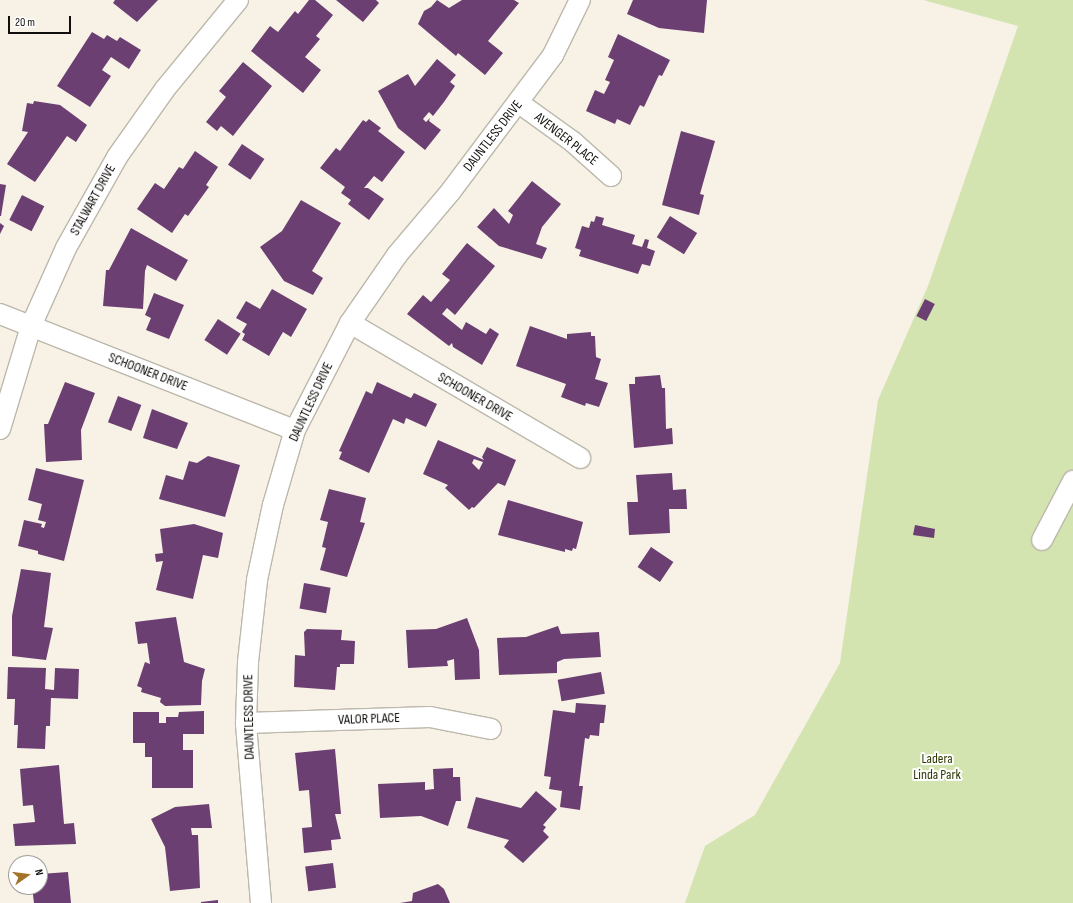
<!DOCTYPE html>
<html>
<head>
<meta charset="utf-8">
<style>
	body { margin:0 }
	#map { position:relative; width:1073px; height:903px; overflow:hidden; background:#f7f2e5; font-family:"Sofia Sans Condensed",sans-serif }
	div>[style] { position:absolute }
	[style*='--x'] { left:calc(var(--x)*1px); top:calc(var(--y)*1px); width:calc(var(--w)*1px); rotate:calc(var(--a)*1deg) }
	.green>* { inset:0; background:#d3e4b1 }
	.building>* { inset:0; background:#6b3f72; transform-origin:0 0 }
	.roads { filter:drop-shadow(1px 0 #bcb8ab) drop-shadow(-1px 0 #bcb8ab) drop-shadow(0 1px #bcb8ab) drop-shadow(0 -1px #bcb8ab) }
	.minor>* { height:20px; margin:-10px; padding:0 10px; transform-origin:10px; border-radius:10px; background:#fff }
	span { translate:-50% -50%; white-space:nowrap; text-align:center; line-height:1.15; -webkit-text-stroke:4px #fff; paint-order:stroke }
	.street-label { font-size:14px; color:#110f0b }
	.park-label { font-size:14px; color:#2d3903 }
	.north { position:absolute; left:8px; top:855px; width:40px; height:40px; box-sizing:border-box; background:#fff; border:1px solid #a09f9d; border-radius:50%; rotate:76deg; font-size:11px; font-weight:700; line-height:16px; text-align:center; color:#110f0b }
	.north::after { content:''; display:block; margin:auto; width:14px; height:18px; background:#a37428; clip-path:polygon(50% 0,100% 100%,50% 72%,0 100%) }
	.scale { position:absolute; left:8px; top:16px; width:63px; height:18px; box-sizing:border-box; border:2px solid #110f0b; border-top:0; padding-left:5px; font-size:12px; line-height:14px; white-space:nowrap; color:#110f0b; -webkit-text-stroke:3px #fff; paint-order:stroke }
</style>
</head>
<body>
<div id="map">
	<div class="green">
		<i style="clip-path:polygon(923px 0,1073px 0,1073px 903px,685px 903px,705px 846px,755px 815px,840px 663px,878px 400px,928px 286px,1018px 26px)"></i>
	</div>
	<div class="building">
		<i style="clip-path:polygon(115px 0,158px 0,137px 22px,113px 3px)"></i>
		<i style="clip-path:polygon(309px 0,315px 0,333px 15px,316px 36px,320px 39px,305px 57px,321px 70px,303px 93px,251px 51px,270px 26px,278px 32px,295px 11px,298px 14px)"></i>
		<i style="clip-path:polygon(336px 0,376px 0,379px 3px,363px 22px)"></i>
		<i style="clip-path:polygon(437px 0,449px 8px,462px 0,514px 0,519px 3px,488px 41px,503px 53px,485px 75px,458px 53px,456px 56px,418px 24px,424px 11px,431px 7px)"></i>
		<i style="clip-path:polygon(633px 0,707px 0,704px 33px,659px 28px,627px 14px)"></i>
		<i style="clip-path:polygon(92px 32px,104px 39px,107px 35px,117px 41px,120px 37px,141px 50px,129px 69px,111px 57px,102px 70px,111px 76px,90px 107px,57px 86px)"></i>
		<i style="clip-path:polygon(618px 34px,670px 60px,662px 76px,659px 75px,644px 107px,640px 105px,630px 125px,617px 119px,615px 124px,586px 111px,595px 90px,604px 94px,610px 82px,605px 80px,614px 60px,608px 57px)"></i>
		<i style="clip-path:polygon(437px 59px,456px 75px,450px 82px,455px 86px,444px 102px,433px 116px,429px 112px,423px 119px,426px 122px,430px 118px,429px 121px,441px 130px,425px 150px,398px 128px,378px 91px,408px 74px,415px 86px)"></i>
		<i style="clip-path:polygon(243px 62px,272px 86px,233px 136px,221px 126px,217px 131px,206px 122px,226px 97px,219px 91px)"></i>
		<i style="clip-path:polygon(34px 101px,60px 105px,87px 125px,76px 142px,67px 136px,35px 182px,7px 164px,28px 132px,22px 131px,27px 103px,33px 104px)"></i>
		<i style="clip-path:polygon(369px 119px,381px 128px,378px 131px,405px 152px,382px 182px,374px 176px,364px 188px,368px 188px,384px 199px,369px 220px,348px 204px,351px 200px,341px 193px,345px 187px,320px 168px,336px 148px,340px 151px,363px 120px,366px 122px)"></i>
		<i style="clip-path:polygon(681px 131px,715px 141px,700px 194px,704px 195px,699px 215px,662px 205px)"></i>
		<i style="left:242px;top:144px;width:27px;height:25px;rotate:34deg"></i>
		<i style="clip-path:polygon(195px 151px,218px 167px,206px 185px,209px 187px,188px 216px,185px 214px,172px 233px,137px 209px,155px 183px,164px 189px,179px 167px,183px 169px)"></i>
		<i style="clip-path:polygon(532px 181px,561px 204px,542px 227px,536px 244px,547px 248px,542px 259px,499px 246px,477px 227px,494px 208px,509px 224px,513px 215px,508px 211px)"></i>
		<i style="clip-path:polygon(0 184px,6px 185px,1px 216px,0 216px)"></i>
		<i style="left:22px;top:195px;width:25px;height:28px;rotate:27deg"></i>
		<i style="clip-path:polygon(301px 200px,341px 223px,312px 271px,323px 278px,313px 295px,284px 281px,260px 247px,282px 231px)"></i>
		<i style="clip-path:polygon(596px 216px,604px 218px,602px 225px,635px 235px,632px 244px,642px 247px,645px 239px,649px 240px,647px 248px,655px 251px,650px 266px,642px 264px,638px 274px,579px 256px,581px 250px,575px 248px,582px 226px,589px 228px,591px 221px,594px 222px)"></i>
		<i style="left:670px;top:216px;width:32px;height:25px;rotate:32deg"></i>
		<i style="clip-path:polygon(0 223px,4px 226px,0 234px)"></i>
		<i style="clip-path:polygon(131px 228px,188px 260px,176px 281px,147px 265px,145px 271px,143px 309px,103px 306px,106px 270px,109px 270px)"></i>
		<i style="clip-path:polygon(467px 243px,495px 266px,455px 315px,447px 308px,442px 314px,462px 330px,466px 322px,486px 334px,490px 328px,499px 334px,482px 365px,453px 347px,452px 343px,449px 346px,407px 314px,423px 295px,431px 302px,450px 280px,442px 274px)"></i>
		<i style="clip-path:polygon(272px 289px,307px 309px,291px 337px,283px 332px,269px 356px,242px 340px,245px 334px,242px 332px,247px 324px,236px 318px,246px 301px,260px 309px)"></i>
		<i style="clip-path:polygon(154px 293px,184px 305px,169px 339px,146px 330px,151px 318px,145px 315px)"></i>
		<i style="left:925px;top:299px;width:11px;height:19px;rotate:27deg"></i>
		<i style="left:218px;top:319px;width:27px;height:25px;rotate:33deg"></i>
		<i style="clip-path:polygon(530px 326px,567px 339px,567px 334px,591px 332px,591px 336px,595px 336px,596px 357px,601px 359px,595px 379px,608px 383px,599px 407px,586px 403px,585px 406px,561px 397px,566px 384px,516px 366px)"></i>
		<i style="clip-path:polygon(660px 375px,662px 388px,665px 388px,666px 429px,672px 428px,673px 444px,634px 448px,629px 384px,635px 384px,635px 377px)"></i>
		<i style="clip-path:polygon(65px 382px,95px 393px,81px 430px,82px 460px,46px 462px,44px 424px,48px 424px)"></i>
		<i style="clip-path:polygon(377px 382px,411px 398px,414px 393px,437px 404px,426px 427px,406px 418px,404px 424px,393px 419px,369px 473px,339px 459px,342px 452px,339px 451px,366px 391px,372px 394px)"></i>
		<i style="left:118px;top:396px;width:25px;height:28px;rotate:21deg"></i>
		<i style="clip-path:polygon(152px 409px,188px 423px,177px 449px,143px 438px)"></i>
		<i style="clip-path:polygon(evenodd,438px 440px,484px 460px,482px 457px,487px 447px,516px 460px,505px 486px,498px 483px,474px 508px,472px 507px,469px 510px,445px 488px,448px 485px,423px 474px,438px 440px,474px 459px,483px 462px,479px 470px,472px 463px,474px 459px)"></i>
		<i style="clip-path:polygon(208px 456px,240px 465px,225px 517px,159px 499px,166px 475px,183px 480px,189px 461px,197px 463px)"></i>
		<i style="clip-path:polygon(36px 468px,84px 480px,64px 561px,38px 554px,38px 551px,18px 546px,24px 520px,42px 524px,41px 527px,44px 528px,46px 522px,38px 520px,42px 504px,28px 500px)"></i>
		<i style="clip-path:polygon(672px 473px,673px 490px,686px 489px,687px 509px,669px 509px,670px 533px,629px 535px,627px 502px,638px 502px,636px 475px)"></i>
		<i style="clip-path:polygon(329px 489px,366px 498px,360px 522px,365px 523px,347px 577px,320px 570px,326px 548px,322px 547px,328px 522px,320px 520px)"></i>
		<i style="clip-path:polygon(508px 500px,583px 522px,576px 549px,573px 548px,572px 551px,565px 549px,565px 552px,498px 535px)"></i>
		<i style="clip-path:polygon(194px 524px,223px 533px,218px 558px,203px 555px,193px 599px,156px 590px,163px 561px,156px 562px,155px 554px,163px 553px,160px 529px)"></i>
		<i style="clip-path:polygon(915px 525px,935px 529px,934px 538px,913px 535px)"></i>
		<i style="left:651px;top:547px;width:27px;height:24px;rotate:34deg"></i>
		<i style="clip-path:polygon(21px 569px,51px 573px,44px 627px,53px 628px,46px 660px,12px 656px,12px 616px)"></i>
		<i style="left:304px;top:583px;width:27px;height:26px;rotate:10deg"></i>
		<i style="clip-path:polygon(176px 617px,184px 662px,205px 669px,202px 681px,201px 705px,165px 706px,160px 702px,161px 698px,141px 692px,142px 688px,137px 686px,145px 662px,150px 664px,147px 643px,138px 644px,135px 622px)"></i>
		<i style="clip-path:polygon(467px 618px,479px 650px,480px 679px,455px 680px,454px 659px,447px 661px,448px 666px,408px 668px,406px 630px,436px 629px)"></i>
		<i style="clip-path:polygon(558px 626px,561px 634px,599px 632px,601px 657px,564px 659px,557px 662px,557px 673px,499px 675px,497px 638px,526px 637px)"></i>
		<i style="clip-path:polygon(307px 629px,342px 630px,341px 640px,355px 641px,354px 664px,340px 664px,340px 667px,337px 667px,335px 690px,294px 687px,295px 655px,305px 656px,304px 632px)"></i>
		<i style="clip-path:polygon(8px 667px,46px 668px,45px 689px,54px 690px,55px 668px,79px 669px,78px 699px,51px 698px,50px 726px,46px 726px,45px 749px,17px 748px,18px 725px,14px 725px,15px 699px,7px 699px)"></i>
		<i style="left:601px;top:672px;width:22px;height:44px;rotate:80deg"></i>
		<i style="clip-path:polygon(576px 703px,606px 705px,604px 723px,600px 723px,599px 736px,590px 735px,589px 739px,585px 738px,579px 786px,583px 786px,580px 810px,560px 807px,562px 791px,549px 789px,551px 777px,544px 776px,553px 710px,575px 713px)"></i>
		<i style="clip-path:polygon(204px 711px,204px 734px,183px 734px,183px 750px,193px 750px,193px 788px,152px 788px,152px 757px,145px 757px,145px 743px,133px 743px,133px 712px,159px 712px,159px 723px,166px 723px,166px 717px,178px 717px,179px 712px)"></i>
		<i style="clip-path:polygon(335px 749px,341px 814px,335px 814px,341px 839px,331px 840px,332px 850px,304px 853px,302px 828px,312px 827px,309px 790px,299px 791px,295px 753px)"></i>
		<i style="clip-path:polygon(59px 765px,64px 824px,74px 823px,76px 844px,15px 846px,13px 824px,35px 822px,33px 805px,23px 806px,20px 769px)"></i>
		<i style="clip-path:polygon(453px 768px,453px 777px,460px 777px,461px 801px,456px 801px,448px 826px,421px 816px,380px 818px,378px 784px,425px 782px,425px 790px,434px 789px,433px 769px)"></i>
		<i style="clip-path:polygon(536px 791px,557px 809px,543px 825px,546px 827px,543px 831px,549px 837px,523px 863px,504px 847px,509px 840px,467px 828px,476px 797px,521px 808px)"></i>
		<i style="clip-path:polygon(209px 804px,212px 828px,191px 828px,192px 835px,198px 835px,200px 888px,170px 891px,165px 847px,151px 819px,175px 807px)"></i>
		<i style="left:333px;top:863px;width:25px;height:28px;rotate:83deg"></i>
		<i style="clip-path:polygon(68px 872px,71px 903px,34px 903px,32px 887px,40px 887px,40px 874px)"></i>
		<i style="clip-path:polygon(438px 884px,444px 889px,450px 903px,400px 903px,412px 901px,413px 893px)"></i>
		<i style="clip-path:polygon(218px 900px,218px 903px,201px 903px,201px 902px)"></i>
	</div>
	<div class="roads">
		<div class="minor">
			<i style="--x:519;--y:103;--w:67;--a:35.8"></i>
			<i style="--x:573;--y:142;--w:51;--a:41.8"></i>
			<i style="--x:0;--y:314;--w:317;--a:21.5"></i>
			<i style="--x:350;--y:323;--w:267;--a:30.4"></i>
			<i style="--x:0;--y:429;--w:108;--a:-73.2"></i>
			<i style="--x:31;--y:326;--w:85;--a:-65.8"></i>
			<i style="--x:66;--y:248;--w:104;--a:-60.7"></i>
			<i style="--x:117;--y:157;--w:83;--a:-54.8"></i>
			<i style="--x:165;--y:89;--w:115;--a:-50.6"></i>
			<i style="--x:1042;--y:540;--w:67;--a:-62.3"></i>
			<i style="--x:246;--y:723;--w:184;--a:-1.9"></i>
			<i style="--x:430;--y:717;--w:62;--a:11.1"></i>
			<i style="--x:261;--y:903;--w:181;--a:-94.8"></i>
			<i style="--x:246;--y:723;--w:61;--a:-88.1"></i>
			<i style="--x:248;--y:662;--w:82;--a:-83.7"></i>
			<i style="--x:257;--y:580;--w:77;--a:-78"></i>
			<i style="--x:273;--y:505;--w:78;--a:-73.7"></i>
			<i style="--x:295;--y:430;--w:120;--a:-62.8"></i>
			<i style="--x:350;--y:323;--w:83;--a:-55.3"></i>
			<i style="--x:397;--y:255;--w:84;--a:-49.8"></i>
			<i style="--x:451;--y:191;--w:170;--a:-53.1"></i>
			<i style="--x:553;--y:55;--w:61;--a:-63.9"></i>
		</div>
	</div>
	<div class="street-label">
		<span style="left:493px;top:136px;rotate:-52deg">DAUNTLESS DRIVE</span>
		<span style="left:566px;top:139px;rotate:38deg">AVENGER PLACE</span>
		<span style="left:93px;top:200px;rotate:-61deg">STALWART DRIVE</span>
		<span style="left:148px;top:372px;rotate:21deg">SCHOONER DRIVE</span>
		<span style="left:475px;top:397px;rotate:30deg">SCHOONER DRIVE</span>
		<span style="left:311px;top:402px;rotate:-65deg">DAUNTLESS DRIVE</span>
		<span style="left:249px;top:717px;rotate:-91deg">DAUNTLESS DRIVE</span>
		<span style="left:369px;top:719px;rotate:-2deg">VALOR PLACE</span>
	</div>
	<div class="park-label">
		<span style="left:937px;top:767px">Ladera<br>Linda Park</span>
	</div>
	<div class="north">N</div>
	<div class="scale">20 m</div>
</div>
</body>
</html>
